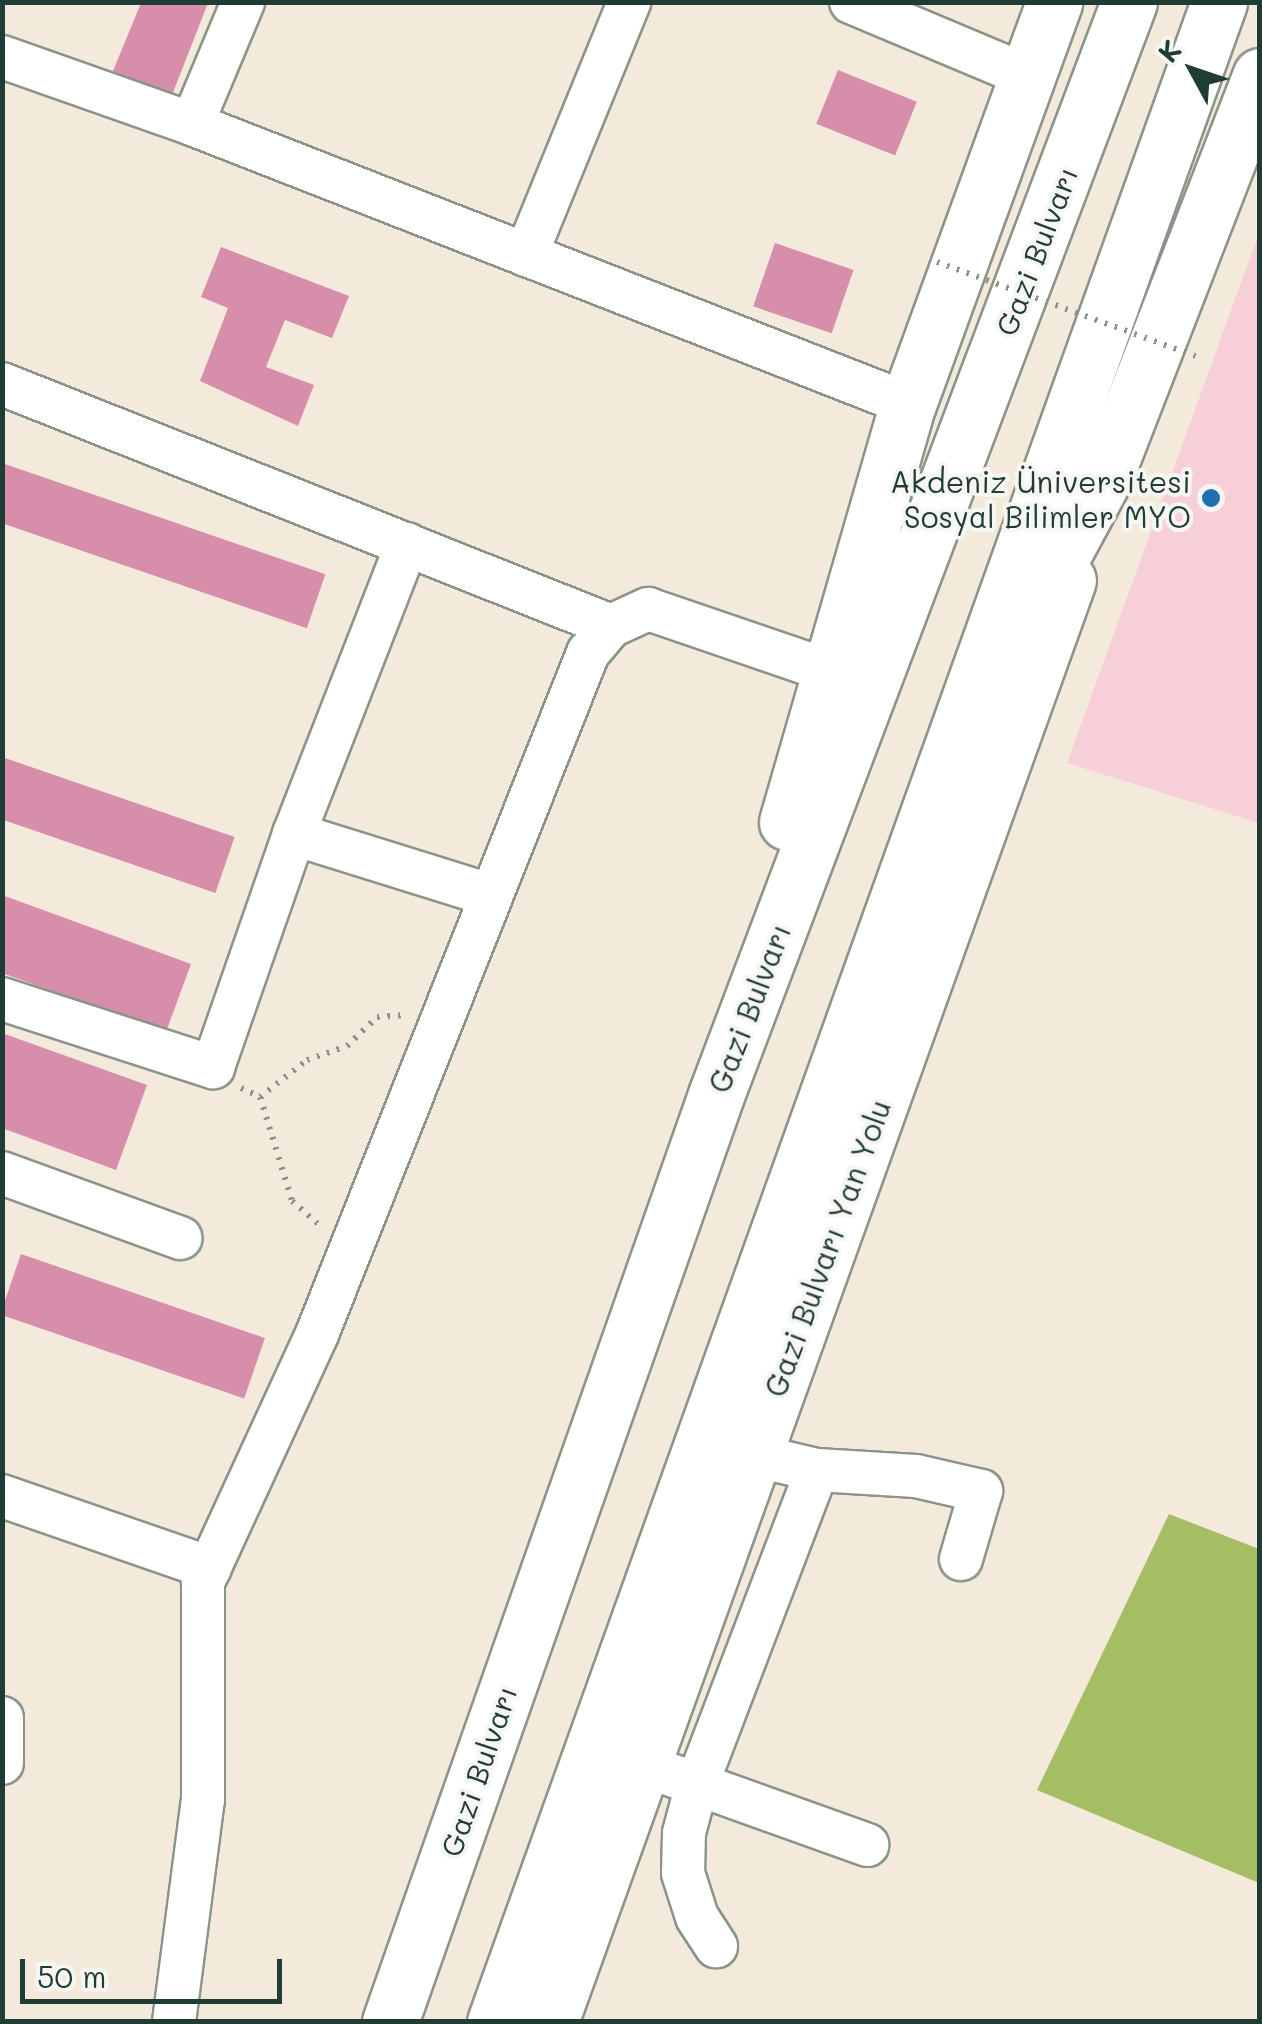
<!DOCTYPE html>
<html>
<head>
<meta charset="utf-8">
<style>
	body { margin:0 }
	#map { position:relative; width:1262px; height:2024px; overflow:hidden; background:#f4eadb; font-family:Mali,sans-serif }
	div>[style] { position:absolute }
	[style*='--x'] { left:calc(var(--x)*1px); top:calc(var(--y)*1px); width:calc(var(--w)*1px); rotate:calc(var(--a)*1deg) }
	.built>* { inset:0; background:#f6cfd8 }
	.green>* { inset:0; background:#a5bd63 }
	.building>* { inset:0; background:#d78eab; transform-origin:0 0 }
	.path>* { height:6px; margin-top:-3px; transform-origin:0; background:repeating-linear-gradient(90deg,#8a9488 0 2.5px,transparent 0 10.5px) }
	.roads { filter:drop-shadow(2px 0 #8a9488) drop-shadow(-2px 0 #8a9488) drop-shadow(0 2px #8a9488) drop-shadow(0 -2px #8a9488) }
	.minor>* { height:42px; margin:-21px; padding:0 21px; transform-origin:21px; border-radius:21px; background:#fff }
	.major>* { height:55px; margin:-27.5px; padding:0 27.5px; transform-origin:27.5px; border-radius:27.5px; background:#fff }
	.highway>* { height:55px; margin:-27.5px; padding:0 27.5px; transform-origin:27.5px; border-radius:27.5px; background:#fff }
	.path-bridge>* { height:6px; margin-top:-3px; transform-origin:0; background:repeating-linear-gradient(90deg,#8a9488 0 2.5px,transparent 0 10.5px) }
	.dots>* { width:28px; height:28px; translate:-50% -50%; box-sizing:border-box; border:5px solid #f6f6f2; border-radius:50% }
	span { translate:-50% -50%; white-space:nowrap; text-align:center; line-height:1.15; -webkit-text-stroke:8px #f6f6f2; paint-order:stroke }
	.street-label { font-size:30px; color:#1f3d34 }
	.poi-label { font-size:30px; color:#1f3d34 }
	.right { translate:-100% -50%; text-align:right }
	.frame { position:absolute; inset:0; border:5px solid #1f3d34; pointer-events:none }
	.north { position:absolute; left:1142px; top:20px; width:100px; height:100px; -webkit-text-stroke:8px #f6f6f2; paint-order:stroke; rotate:310deg; font-size:28px; font-weight:700; line-height:40px; text-align:center; color:#1f3d34 }
	.north::after { content:''; display:block; margin:auto; width:35px; height:45px; background:#1f3d34; clip-path:polygon(50% 0,100% 100%,50% 72%,0 100%) }
	.scale { position:absolute; left:20px; top:1959px; width:262px; height:45px; box-sizing:border-box; border:5px solid #1f3d34; border-top:0; padding-left:12px; font-size:30px; line-height:35px; white-space:nowrap; color:#1f3d34; -webkit-text-stroke:8px #f6f6f2; paint-order:stroke }
</style>
</head>
<body>
<div id="map">
	<div class="built">
		<i style="clip-path:polygon(1259px 233px,1260px 823px,1259px 823px,1067px 763px)"></i>
	</div>
	<div class="green">
		<i style="clip-path:polygon(1169px 1514px,1259px 1549px,1259px 1883px,1037px 1790px)"></i>
	</div>
	<div class="building">
		<i style="clip-path:polygon(141px 3px,208px 3px,172px 95px,113px 71px)"></i>
		<i style="left:838px;top:70px;width:85px;height:58px;rotate:22deg"></i>
		<i style="left:775px;top:243px;width:83px;height:67px;rotate:19deg"></i>
		<i style="clip-path:polygon(221px 247px,349px 296px,332px 338px,285px 320px,266px 367px,314px 385px,298px 426px,200px 381px,228px 308px,201px 297px)"></i>
		<i style="left:2px;top:463px;width:342px;height:57px;rotate:19deg"></i>
		<i style="left:2px;top:757px;width:246px;height:59px;rotate:19deg"></i>
		<i style="clip-path:polygon(2px 895px,191px 964px,166px 1032px,2px 973px)"></i>
		<i style="clip-path:polygon(2px 1033px,147px 1085px,116px 1170px,2px 1128px)"></i>
		<i style="left:21px;top:1254px;width:258px;height:64px;rotate:19deg"></i>
	</div>
	<div class="path">
		<i style="--x:241;--y:1088;--w:21;--a:25"></i>
		<i style="--x:260;--y:1097;--w:60;--a:-38.2"></i>
		<i style="--x:307;--y:1060;--w:42;--a:-19.3"></i>
		<i style="--x:347;--y:1046;--w:42;--a:-44"></i>
		<i style="--x:377;--y:1017;--w:27;--a:-4"></i>
		<i style="--x:260;--y:1097;--w:109;--a:72.9"></i>
		<i style="--x:292;--y:1201;--w:38;--a:41"></i>
	</div>
	<div class="roads">
		<div class="minor">
			<i style="--x:851;--y:2;--w:191;--a:22.8"></i>
			<i style="--x:2;--y:57;--w:201;--a:19.4"></i>
			<i style="--x:192;--y:124;--w:769;--a:21.36"></i>
			<i style="--x:192;--y:124;--w:132;--a:-67.3"></i>
			<i style="--x:526;--y:255;--w:273;--a:-67.8"></i>
			<i style="--x:2;--y:384;--w:655;--a:21.67"></i>
			<i style="--x:294;--y:834;--w:311;--a:-68.7"></i>
			<i style="--x:2;--y:999;--w:222;--a:17.9"></i>
			<i style="--x:213;--y:1067;--w:247;--a:-70.8"></i>
			<i style="--x:294;--y:834;--w:205;--a:17.3"></i>
			<i style="--x:2;--y:1173;--w:190;--a:20"></i>
			<i style="--x:753;--y:1455;--w:66;--a:13.2"></i>
			<i style="--x:817;--y:1470;--w:99;--a:3.5"></i>
			<i style="--x:916;--y:1476;--w:67;--a:13"></i>
			<i style="--x:981;--y:1491;--w:71;--a:106.4"></i>
			<i style="--x:817;--y:1470;--w:336;--a:110.9"></i>
			<i style="--x:697;--y:1784;--w:181;--a:19.7"></i>
			<i style="--x:2;--y:1496;--w:220;--a:19.1"></i>
			<i style="--x:2;--y:1718;--w:45;--a:90"></i>
			<i style="--x:671;--y:1775;--w:28;--a:19"></i>
			<i style="--x:697;--y:1784;--w:51;--a:104.9"></i>
			<i style="--x:684;--y:1833;--w:40;--a:91.4"></i>
			<i style="--x:683;--y:1873;--w:46;--a:72.3"></i>
			<i style="--x:697;--y:1917;--w:35;--a:57"></i>
			<i style="--x:174;--y:2022;--w:224;--a:-82.6"></i>
			<i style="--x:203;--y:1800;--w:218;--a:-90"></i>
			<i style="--x:203;--y:1582;--w:273;--a:-65.3"></i>
			<i style="--x:317;--y:1334;--w:733;--a:-68.3"></i>
			<i style="--x:588;--y:653;--w:35;--a:-50"></i>
			<i style="--x:611;--y:626;--w:41;--a:-24.7"></i>
			<i style="--x:648;--y:609;--w:188;--a:18.9"></i>
		</div>
		<div class="major">
			<i style="--x:550;--y:2022;--w:1532;--a:-70.24"></i>
		</div>
		<div class="highway">
			<i style="--x:1020;--y:634;--w:182;--a:-61.7"></i>
			<i style="--x:1106;--y:474;--w:427;--a:-68.8"></i>
			<i style="--x:787;--y:822;--w:435;--a:-73.9"></i>
			<i style="--x:908;--y:404;--w:428;--a:-70"></i>
			<i style="--x:390;--y:2022;--w:983;--a:-70.62"></i>
			<i style="--x:716;--y:1095;--w:1168;--a:-69.3"></i>
			<i style="--x:495;--y:2022;--w:2146;--a:-70.28"></i>
		</div>
	</div>
	<div class="path-bridge">
		<i style="--x:937;--y:262;--w:275;--a:20"></i>
	</div>
	<div class="dots">
		<i style="left:1211px;top:498px;background:#1f6fb2"></i>
	</div>
	<div class="street-label">
		<span style="left:1036px;top:251px;rotate:-69deg">Gazi Bulvarı</span>
		<span style="left:749px;top:1008px;rotate:-69deg">Gazi Bulvarı</span>
		<span style="left:827px;top:1248px;rotate:-70deg">Gazi Bulvarı Yan Yolu</span>
		<span style="left:478px;top:1771px;rotate:-71deg">Gazi Bulvarı</span>
	</div>
	<div class="poi-label">
		<span class="right" style="left:1191px;top:498px">Akdeniz Üniversitesi<br>Sosyal Bilimler MYO</span>
	</div>
	<div class="frame"></div>
	<div class="north">K</div>
	<div class="scale">50 m</div>
</div>
</body>
</html>
